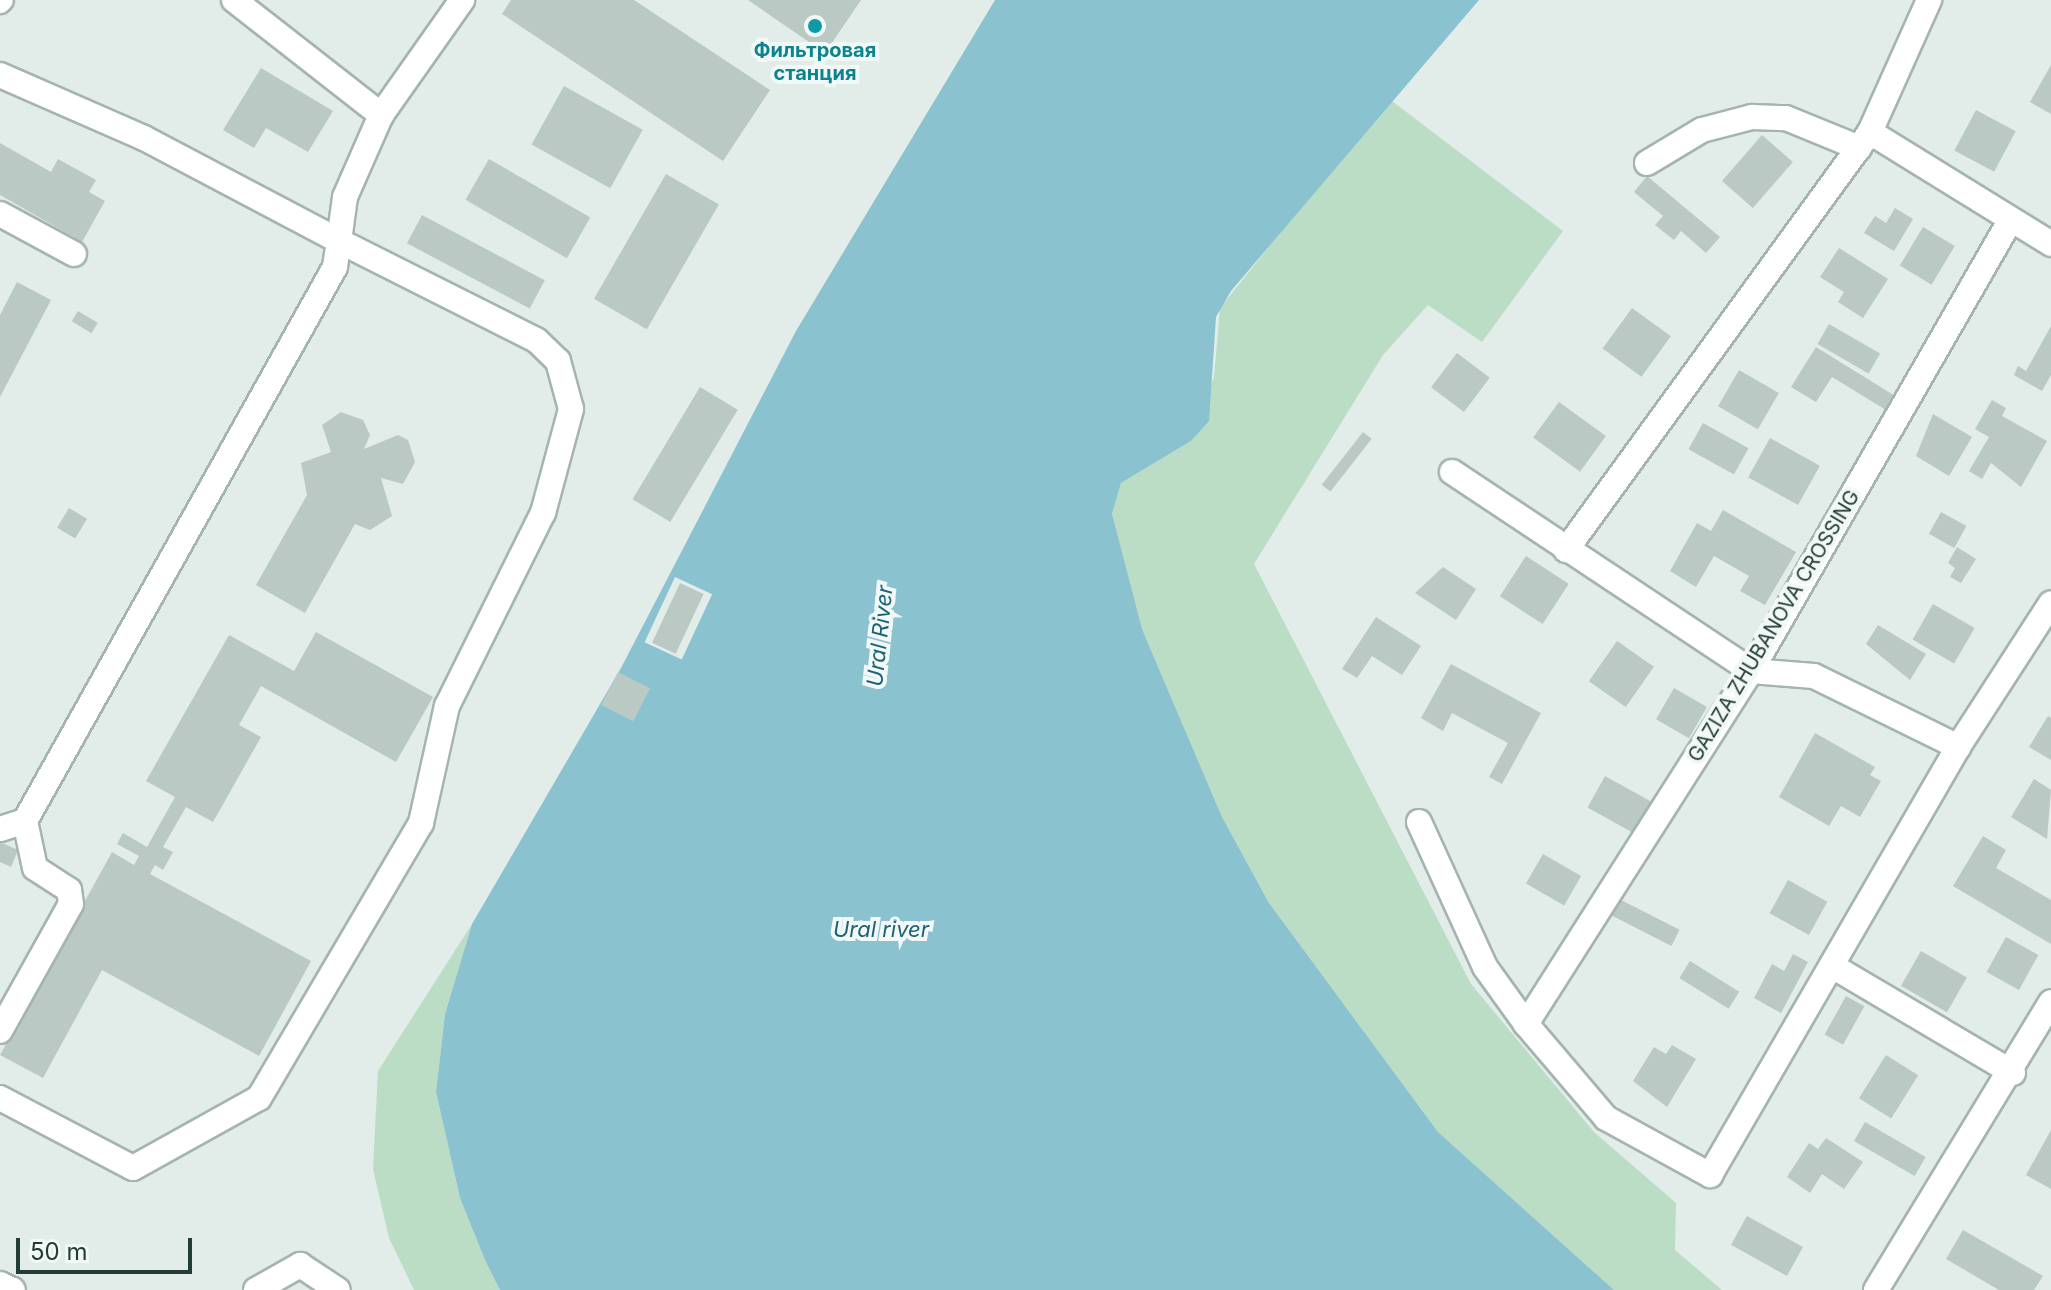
<!DOCTYPE html>
<html>
<head>
<meta charset="utf-8">
<style>
	body { margin:0 }
	#map { position:relative; width:2051px; height:1290px; overflow:hidden; background:#e2ece8; font-family:Inter,sans-serif }
	div>[style] { position:absolute }
	[style*='--x'] { left:calc(var(--x)*1px); top:calc(var(--y)*1px); width:calc(var(--w)*1px); rotate:calc(var(--a)*1deg) }
	.green>* { inset:0; background:#bbddc6 }
	.water>* { inset:0; background:#8bc2d0 }
	.pier>* { inset:0; background:#e2ece8; transform-origin:0 0 }
	.building>* { inset:0; background:#bac9c4; transform-origin:0 0 }
	.roads { filter:drop-shadow(2px 0 #a5b4af) drop-shadow(-2px 0 #a5b4af) drop-shadow(0 2px #a5b4af) drop-shadow(0 -2px #a5b4af) }
	.minor>* { height:24px; margin:-12px; padding:0 12px; transform-origin:12px; border-radius:12px; background:#fff }
	.dots>* { width:22px; height:22px; translate:-50% -50%; box-sizing:border-box; border:4px solid #f2f8f6; border-radius:50% }
	span { translate:-50% -50%; white-space:nowrap; text-align:center; line-height:1.15; -webkit-text-stroke:8px #f2f8f6; paint-order:stroke }
	.culture-label { font-size:20px; color:#0d838f; font-weight:700 }
	.street-label { font-size:20px; color:#223c37 }
	.water-label { font-size:22px; color:#1d6377; font-style:italic }
	.scale { position:absolute; left:16px; top:1238px; width:176px; height:36px; box-sizing:border-box; border:4px solid #223c37; border-top:0; padding-left:10px; font-size:24px; line-height:28px; white-space:nowrap; color:#223c37; -webkit-text-stroke:6px #f2f8f6; paint-order:stroke }
</style>
</head>
<body>
<div id="map">
	<div class="green">
		<i style="clip-path:polygon(1388px 98px,1563px 231px,1482px 342px,1428px 305px,1383px 355px,1254px 564px,1471px 984px,1594px 1132px,1676px 1203px,1675px 1250px,1722px 1290px,1614px 1290px,1438px 1132px,1269px 903px,1222px 817px,1142px 629px,1115px 543px,1112px 514px,1121px 483px,1191px 441px,1214px 377px,1220px 308px)"></i>
		<i style="clip-path:polygon(472px 924px,445px 1014px,436px 1092px,460px 1198px,500px 1290px,414px 1290px,389px 1238px,373px 1169px,378px 1071px)"></i>
	</div>
	<div class="water">
		<i style="clip-path:polygon(995px 0,1479px 0,1231px 291px,1216px 317px,1209px 421px,1191px 441px,1121px 483px,1112px 514px,1142px 629px,1222px 817px,1269px 903px,1438px 1132px,1614px 1290px,500px 1290px,486px 1262px,460px 1198px,436px 1092px,445px 1014px,472px 924px,621px 668px,796px 331px)"></i>
	</div>
	<div class="pier">
		<i style="left:675px;top:577px;width:41px;height:72px;rotate:25deg"></i>
	</div>
	<div class="building">
		<i style="clip-path:polygon(511px 0,634px 0,770px 90px,723px 161px,502px 14px)"></i>
		<i style="clip-path:polygon(748px 0,861px 0,825px 53px)"></i>
		<i style="clip-path:polygon(2051px 65px,2051px 114px,2030px 102px)"></i>
		<i style="clip-path:polygon(261px 68px,333px 111px,308px 152px,266px 128px,254px 148px,223px 130px)"></i>
		<i style="left:564px;top:86px;width:90px;height:67px;rotate:29deg"></i>
		<i style="left:1976px;top:110px;width:45px;height:46px;rotate:28deg"></i>
		<i style="left:1762px;top:135px;width:41px;height:61px;rotate:41deg"></i>
		<i style="clip-path:polygon(0 143px,51px 172px,58px 159px,96px 180px,89px 192px,105px 201px,82px 242px,0 195px)"></i>
		<i style="left:489px;top:159px;width:117px;height:47px;rotate:30deg"></i>
		<i style="left:666px;top:174px;width:61px;height:144px;rotate:30deg"></i>
		<i style="clip-path:polygon(1647px 176px,1720px 237px,1706px 253px,1681px 231px,1674px 240px,1655px 225px,1663px 216px,1634px 192px)"></i>
		<i style="clip-path:polygon(1895px 208px,1913px 219px,1894px 251px,1864px 233px,1875px 216px,1886px 223px)"></i>
		<i style="left:422px;top:215px;width:139px;height:32px;rotate:28deg"></i>
		<i style="left:1923px;top:227px;width:37px;height:45px;rotate:31deg"></i>
		<i style="clip-path:polygon(1839px 248px,1888px 279px,1863px 318px,1838px 302px,1844px 292px,1820px 277px)"></i>
		<i style="clip-path:polygon(17px 282px,51px 300px,0 397px,0 315px)"></i>
		<i style="left:1632px;top:308px;width:48px;height:50px;rotate:36deg"></i>
		<i style="left:78px;top:311px;width:23px;height:12px;rotate:31deg"></i>
		<i style="left:1829px;top:324px;width:59px;height:23px;rotate:30deg"></i>
		<i style="clip-path:polygon(2051px 326px,2051px 375px,2042px 391px,2014px 375px,2018px 366px,2026px 371px)"></i>
		<i style="clip-path:polygon(1816px 347px,1895px 396px,1886px 410px,1832px 377px,1816px 402px,1791px 387px)"></i>
		<i style="left:1457px;top:353px;width:41px;height:43px;rotate:37deg"></i>
		<i style="left:1739px;top:370px;width:46px;height:42px;rotate:30deg"></i>
		<i style="left:700px;top:387px;width:44px;height:131px;rotate:31deg"></i>
		<i style="clip-path:polygon(1992px 400px,2006px 408px,2002px 416px,2047px 441px,2021px 487px,1991px 463px,1982px 479px,1969px 471px,1989px 437px,1975px 429px)"></i>
		<i style="left:1559px;top:402px;width:58px;height:44px;rotate:36deg"></i>
		<i style="clip-path:polygon(341px 412px,363px 420px,370px 435px,364px 449px,398px 435px,408px 440px,415px 462px,403px 484px,381px 478px,392px 516px,370px 530px,355px 524px,305px 613px,256px 585px,307px 495px,301px 463px,331px 452px,322px 425px)"></i>
		<i style="clip-path:polygon(1933px 414px,1972px 437px,1949px 476px,1916px 456px)"></i>
		<i style="left:1703px;top:423px;width:52px;height:30px;rotate:29deg"></i>
		<i style="left:1363px;top:432px;width:11px;height:67px;rotate:38deg"></i>
		<i style="left:1770px;top:438px;width:57px;height:45px;rotate:29deg"></i>
		<i style="left:69px;top:508px;width:21px;height:23px;rotate:31deg"></i>
		<i style="clip-path:polygon(1723px 510px,1796px 552px,1765px 605px,1740px 591px,1749px 576px,1714px 556px,1696px 587px,1670px 571px,1697px 523px,1711px 531px)"></i>
		<i style="left:1941px;top:512px;width:29px;height:25px;rotate:29deg"></i>
		<i style="clip-path:polygon(1957px 547px,1976px 559px,1961px 583px,1950px 577px,1955px 568px,1948px 563px)"></i>
		<i style="left:1526px;top:556px;width:51px;height:48px;rotate:33deg"></i>
		<i style="clip-path:polygon(1443px 567px,1476px 589px,1456px 620px,1415px 593px)"></i>
		<i style="left:680px;top:583px;width:26px;height:66px;rotate:25deg"></i>
		<i style="left:1933px;top:604px;width:48px;height:41px;rotate:30deg"></i>
		<i style="clip-path:polygon(1376px 617px,1421px 646px,1402px 675px,1372px 656px,1357px 678px,1342px 669px)"></i>
		<i style="clip-path:polygon(1878px 625px,1926px 654px,1910px 680px,1866px 644px)"></i>
		<i style="clip-path:polygon(316px 632px,433px 697px,396px 762px,261px 686px,239px 725px,261px 737px,213px 822px,186px 807px,163px 847px,173px 852px,163px 870px,155px 865px,150px 874px,311px 961px,259px 1056px,102px 970px,43px 1078px,0 1055px,112px 852px,134px 865px,139px 856px,117px 844px,123px 833px,147px 847px,175px 797px,146px 781px,229px 635px,294px 671px)"></i>
		<i style="left:1617px;top:641px;width:45px;height:49px;rotate:35deg"></i>
		<i style="clip-path:polygon(1451px 664px,1541px 713px,1502px 784px,1489px 777px,1508px 743px,1452px 713px,1443px 731px,1421px 718px)"></i>
		<i style="left:618px;top:672px;width:36px;height:37px;rotate:27deg"></i>
		<i style="left:1674px;top:688px;width:38px;height:36px;rotate:30deg"></i>
		<i style="clip-path:polygon(2048px 716px,2051px 718px,2051px 760px,2029px 747px)"></i>
		<i style="clip-path:polygon(1815px 733px,1875px 767px,1870px 775px,1881px 781px,1860px 817px,1841px 806px,1829px 826px,1779px 797px)"></i>
		<i style="left:1605px;top:776px;width:53px;height:36px;rotate:29deg"></i>
		<i style="clip-path:polygon(2034px 779px,2051px 790px,2047px 839px,2011px 817px)"></i>
		<i style="clip-path:polygon(1983px 836px,2006px 850px,1996px 868px,2051px 900px,2051px 944px,1953px 886px)"></i>
		<i style="clip-path:polygon(0 842px,18px 850px,11px 867px,0 862px)"></i>
		<i style="left:1543px;top:854px;width:44px;height:34px;rotate:30deg"></i>
		<i style="left:1788px;top:880px;width:45px;height:38px;rotate:29deg"></i>
		<i style="left:1619px;top:899px;width:68px;height:18px;rotate:27deg"></i>
		<i style="left:2006px;top:937px;width:37px;height:40px;rotate:29deg"></i>
		<i style="left:1921px;top:951px;width:53px;height:40px;rotate:30deg"></i>
		<i style="clip-path:polygon(1793px 954px,1808px 962px,1781px 1013px,1754px 998px,1772px 964px,1784px 971px)"></i>
		<i style="left:1690px;top:961px;width:58px;height:20px;rotate:32deg"></i>
		<i style="left:1846px;top:996px;width:21px;height:44px;rotate:29deg"></i>
		<i style="clip-path:polygon(1672px 1045px,1696px 1059px,1667px 1107px,1633px 1081px,1654px 1047px,1666px 1054px)"></i>
		<i style="left:1886px;top:1055px;width:38px;height:51px;rotate:32deg"></i>
		<i style="left:1865px;top:1122px;width:70px;height:22px;rotate:30deg"></i>
		<i style="clip-path:polygon(2051px 1130px,2051px 1189px,2026px 1175px)"></i>
		<i style="clip-path:polygon(1826px 1138px,1863px 1162px,1844px 1189px,1822px 1174px,1810px 1193px,1787px 1177px,1809px 1143px,1818px 1149px)"></i>
		<i style="left:1747px;top:1216px;width:64px;height:33px;rotate:29deg"></i>
		<i style="clip-path:polygon(1963px 1230px,2043px 1276px,2034px 1290px,1999px 1290px,1946px 1259px)"></i>
	</div>
	<div class="roads">
		<div class="minor">
			<i style="--x:234;--y:0;--w:187;--a:38"></i>
			<i style="--x:0;--y:1;--w:1;--a:-45"></i>
			<i style="--x:0;--y:75;--w:157;--a:23.6"></i>
			<i style="--x:144;--y:138;--w:221;--a:27.8"></i>
			<i style="--x:339;--y:241;--w:26;--a:99"></i>
			<i style="--x:335;--y:267;--w:635;--a:119.23"></i>
			<i style="--x:25;--y:821;--w:26;--a:162"></i>
			<i style="--x:1870;--y:132;--w:213;--a:31.7"></i>
			<i style="--x:1647;--y:163;--w:64;--a:-31"></i>
			<i style="--x:1702;--y:130;--w:52;--a:-14.6"></i>
			<i style="--x:1752;--y:117;--w:34;--a:2"></i>
			<i style="--x:1786;--y:118;--w:79;--a:22.3"></i>
			<i style="--x:0;--y:214;--w:84;--a:28.4"></i>
			<i style="--x:1452;--y:472;--w:359;--a:33.6"></i>
			<i style="--x:1751;--y:671;--w:63;--a:4.5"></i>
			<i style="--x:1814;--y:676;--w:161;--a:26.2"></i>
			<i style="--x:1566;--y:550;--w:517;--a:-53.97"></i>
			<i style="--x:1870;--y:132;--w:145;--a:-65.9"></i>
			<i style="--x:1419;--y:822;--w:159;--a:65.5"></i>
			<i style="--x:1485;--y:967;--w:70;--a:54.3"></i>
			<i style="--x:1526;--y:1024;--w:123;--a:49.6"></i>
			<i style="--x:1606;--y:1118;--w:119;--a:28.7"></i>
			<i style="--x:1710;--y:1175;--w:495;--a:-59.9"></i>
			<i style="--x:1958;--y:747;--w:171;--a:-57.1"></i>
			<i style="--x:1834;--y:967;--w:208;--a:30.6"></i>
			<i style="--x:1526;--y:1024;--w:419;--a:-57.5"></i>
			<i style="--x:1751;--y:671;--w:519;--a:-60.08"></i>
			<i style="--x:0;--y:1031;--w:145;--a:-60.8"></i>
			<i style="--x:71;--y:904;--w:14;--a:-98"></i>
			<i style="--x:69;--y:890;--w:40;--a:-147.1"></i>
			<i style="--x:35;--y:868;--w:48;--a:-102"></i>
			<i style="--x:0;--y:1098;--w:150;--a:27.8"></i>
			<i style="--x:133;--y:1168;--w:144;--a:-29.1"></i>
			<i style="--x:259;--y:1098;--w:319;--a:-59.5"></i>
			<i style="--x:421;--y:823;--w:120;--a:-77.5"></i>
			<i style="--x:447;--y:706;--w:216;--a:-63.6"></i>
			<i style="--x:543;--y:513;--w:108;--a:-74.9"></i>
			<i style="--x:571;--y:409;--w:50;--a:-105.2"></i>
			<i style="--x:558;--y:361;--w:30;--a:-136"></i>
			<i style="--x:536;--y:340;--w:220;--a:-153.3"></i>
			<i style="--x:339;--y:241;--w:44;--a:-82.2"></i>
			<i style="--x:345;--y:197;--w:90;--a:-66.3"></i>
			<i style="--x:381;--y:115;--w:141;--a:-54.8"></i>
			<i style="--x:0;--y:1284;--w:14;--a:25"></i>
			<i style="--x:256;--y:1290;--w:51;--a:-29.6"></i>
			<i style="--x:300;--y:1265;--w:45;--a:33.3"></i>
			<i style="--x:1876;--y:1290;--w:337;--a:-58.7"></i>
		</div>
	</div>
	<div class="dots">
		<i style="left:815px;top:26px;background:#0f9aa8"></i>
	</div>
	<div class="culture-label">
		<span style="left:815px;top:62px">Фильтровая<br>станция</span>
	</div>
	<div class="street-label">
		<span style="left:1774px;top:626px;rotate:-59deg">GAZIZA ZHUBANOVA CROSSING</span>
	</div>
	<div class="water-label">
		<span style="left:880px;top:636px;rotate:-84deg">Ural River</span>
		<span style="left:881px;top:930px">Ural river</span>
	</div>
	<div class="scale">50 m</div>
</div>
</body>
</html>
